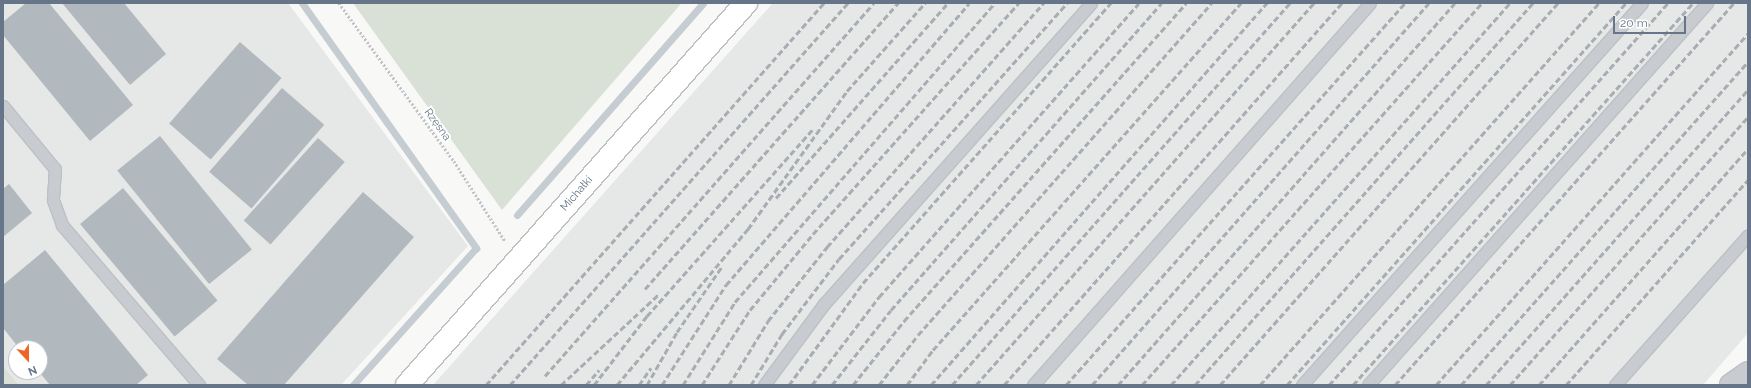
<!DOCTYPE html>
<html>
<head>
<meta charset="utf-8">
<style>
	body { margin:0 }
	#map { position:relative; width:1751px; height:388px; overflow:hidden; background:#f8f8f6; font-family:Raleway,sans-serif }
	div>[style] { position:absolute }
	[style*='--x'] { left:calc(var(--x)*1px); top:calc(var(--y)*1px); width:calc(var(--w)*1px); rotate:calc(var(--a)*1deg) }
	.built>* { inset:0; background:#e6e7e7 }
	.green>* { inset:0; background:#d9e1d6 }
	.stream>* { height:7px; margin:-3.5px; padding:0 3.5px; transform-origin:3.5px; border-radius:3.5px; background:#c5cdd3 }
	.building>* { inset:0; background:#b1b8be; transform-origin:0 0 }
	.path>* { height:2.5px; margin-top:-1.25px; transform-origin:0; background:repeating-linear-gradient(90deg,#c2c3c6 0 2px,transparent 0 4px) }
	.roads { filter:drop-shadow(1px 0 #bdc0c5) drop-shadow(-1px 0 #bdc0c5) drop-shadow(0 1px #bdc0c5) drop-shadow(0 -1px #bdc0c5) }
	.lane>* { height:11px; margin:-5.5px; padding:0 5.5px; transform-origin:5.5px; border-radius:5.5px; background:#c8cbcf }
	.street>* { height:22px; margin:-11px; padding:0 11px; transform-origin:11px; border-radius:11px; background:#c8cbcf }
	.secondary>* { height:22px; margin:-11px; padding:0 11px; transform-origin:11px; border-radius:11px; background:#fff }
	.rail>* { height:3px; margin-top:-1.5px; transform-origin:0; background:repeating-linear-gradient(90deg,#a8adb4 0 6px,transparent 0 9px) }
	span { translate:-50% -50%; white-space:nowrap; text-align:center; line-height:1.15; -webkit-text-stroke:4px #fff; paint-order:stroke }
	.street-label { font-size:11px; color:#667588 }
	.frame { position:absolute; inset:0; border:4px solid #667588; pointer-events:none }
	.north { position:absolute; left:8px; top:340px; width:40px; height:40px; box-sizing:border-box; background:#fff; border:1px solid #c2c8cf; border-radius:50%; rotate:158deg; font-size:11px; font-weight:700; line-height:16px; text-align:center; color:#667588 }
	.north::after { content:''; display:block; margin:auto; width:14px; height:18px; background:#ec6522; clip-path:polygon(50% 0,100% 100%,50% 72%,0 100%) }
	.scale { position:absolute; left:1613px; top:16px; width:73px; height:18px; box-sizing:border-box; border:2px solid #667588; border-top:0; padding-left:5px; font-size:12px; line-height:14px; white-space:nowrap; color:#667588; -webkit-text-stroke:3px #fff; paint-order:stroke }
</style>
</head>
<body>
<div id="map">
	<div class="built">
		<i style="clip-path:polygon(evenodd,3px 3px,288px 3px,468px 246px,341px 385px,19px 385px,3px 366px,3px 3px,16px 348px,40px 348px,40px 372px,16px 372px,16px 348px)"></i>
		<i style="clip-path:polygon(773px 3px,1748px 3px,1748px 333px,1703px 385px,433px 385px)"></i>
	</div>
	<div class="green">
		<i style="clip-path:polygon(353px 3px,679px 3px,680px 5px,502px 210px)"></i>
		<i style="clip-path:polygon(3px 366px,19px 385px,3px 385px)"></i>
	</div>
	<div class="stream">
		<i style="--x:302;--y:3;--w:301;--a:54.6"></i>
		<i style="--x:476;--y:248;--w:184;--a:131.9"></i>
		<i style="--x:517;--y:215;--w:282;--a:-48.7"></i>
	</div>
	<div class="building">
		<i style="clip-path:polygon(26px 3px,49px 3px,133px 105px,90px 141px,3px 35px,3px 22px)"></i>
		<i style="clip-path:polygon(62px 3px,124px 3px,166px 54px,130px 85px)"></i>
		<i style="left:240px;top:42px;width:55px;height:108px;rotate:41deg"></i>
		<i style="left:282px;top:88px;width:56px;height:111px;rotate:41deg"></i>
		<i style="left:160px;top:136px;width:146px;height:55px;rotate:51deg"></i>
		<i style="left:318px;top:138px;width:36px;height:111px;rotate:42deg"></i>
		<i style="clip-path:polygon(9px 184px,32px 213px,3px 237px,3px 189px)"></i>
		<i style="left:123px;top:188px;width:147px;height:56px;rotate:50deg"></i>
		<i style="clip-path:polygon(363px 192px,414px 237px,284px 385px,248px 385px,217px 359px)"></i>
		<i style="clip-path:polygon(45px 250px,148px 375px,136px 385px,50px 385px,40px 373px,40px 348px,19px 348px,3px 328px,3px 285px)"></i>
	</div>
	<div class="path">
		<i style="--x:339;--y:3;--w:195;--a:54"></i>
		<i style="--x:454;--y:161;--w:95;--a:57.5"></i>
	</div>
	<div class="roads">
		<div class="lane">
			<i style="--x:3;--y:106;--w:82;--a:50.5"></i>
			<i style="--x:55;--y:169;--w:31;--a:94"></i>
			<i style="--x:53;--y:200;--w:27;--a:70"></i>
			<i style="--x:62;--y:225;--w:211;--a:49.4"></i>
			<i style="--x:764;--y:385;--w:101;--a:-53.5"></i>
			<i style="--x:824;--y:304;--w:402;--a:-48.4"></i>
			<i style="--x:1033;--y:385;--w:509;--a:-48.58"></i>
			<i style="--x:1302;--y:385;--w:511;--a:-48.33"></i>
			<i style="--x:1368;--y:385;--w:511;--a:-48.41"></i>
			<i style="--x:1615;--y:385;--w:200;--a:-48.4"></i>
		</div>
		<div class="street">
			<i style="--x:1731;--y:385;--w:21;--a:-35"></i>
		</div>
		<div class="secondary">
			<i style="--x:407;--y:385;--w:511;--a:-48.41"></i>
		</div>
	</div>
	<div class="rail">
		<i style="--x:776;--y:198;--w:260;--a:-48.6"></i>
		<i style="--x:645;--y:289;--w:382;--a:-48.5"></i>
		<i style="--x:545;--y:376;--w:497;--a:-48.6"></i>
		<i style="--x:486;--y:385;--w:510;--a:-48.5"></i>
		<i style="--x:510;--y:385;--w:510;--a:-48.5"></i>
		<i style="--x:561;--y:385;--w:134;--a:-42.9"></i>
		<i style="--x:586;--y:385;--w:20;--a:-49"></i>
		<i style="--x:594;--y:385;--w:87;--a:-52.5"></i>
		<i style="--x:647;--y:316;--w:249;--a:-48.4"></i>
		<i style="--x:617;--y:385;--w:204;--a:-50"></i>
		<i style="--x:748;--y:229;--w:170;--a:-54.3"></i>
		<i style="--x:847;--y:91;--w:118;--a:-48.4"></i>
		<i style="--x:639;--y:385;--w:21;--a:-55"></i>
		<i style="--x:647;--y:385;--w:61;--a:-60.5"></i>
		<i style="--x:677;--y:332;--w:81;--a:-55.5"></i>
		<i style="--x:662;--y:385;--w:119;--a:-57.4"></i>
		<i style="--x:726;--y:285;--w:372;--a:-49.2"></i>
		<i style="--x:683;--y:385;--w:98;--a:-57.9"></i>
		<i style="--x:735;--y:302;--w:396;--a:-49"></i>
		<i style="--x:702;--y:385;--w:89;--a:-57.4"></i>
		<i style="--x:750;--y:310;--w:99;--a:-50.3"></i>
		<i style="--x:813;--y:234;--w:310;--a:-48.3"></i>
		<i style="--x:729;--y:385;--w:75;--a:-58.6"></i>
		<i style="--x:768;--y:321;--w:95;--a:-51.4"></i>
		<i style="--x:827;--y:247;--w:327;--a:-48.4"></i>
		<i style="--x:751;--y:385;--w:60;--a:-58.7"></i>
		<i style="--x:782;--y:334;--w:94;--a:-52.8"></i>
		<i style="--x:839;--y:259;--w:343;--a:-48.3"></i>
		<i style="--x:789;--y:385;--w:126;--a:-54"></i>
		<i style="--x:863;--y:283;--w:374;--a:-48.5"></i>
		<i style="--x:812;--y:385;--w:111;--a:-52.7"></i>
		<i style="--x:879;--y:297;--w:392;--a:-48.5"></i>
		<i style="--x:832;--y:385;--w:95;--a:-51.8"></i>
		<i style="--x:891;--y:310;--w:409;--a:-48.6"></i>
		<i style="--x:853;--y:385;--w:82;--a:-51.4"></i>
		<i style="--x:904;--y:321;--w:425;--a:-48.4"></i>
		<i style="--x:879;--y:385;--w:63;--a:-52"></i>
		<i style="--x:918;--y:335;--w:443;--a:-48.5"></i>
		<i style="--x:907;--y:385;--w:44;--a:-53.4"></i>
		<i style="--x:933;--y:350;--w:464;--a:-48.4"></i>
		<i style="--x:931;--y:385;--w:509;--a:-48.67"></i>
		<i style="--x:952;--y:385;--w:510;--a:-48.5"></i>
		<i style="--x:976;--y:385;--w:510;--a:-48.5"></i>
		<i style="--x:1004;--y:385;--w:510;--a:-48.5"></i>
		<i style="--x:1066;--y:385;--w:511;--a:-48.41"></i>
		<i style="--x:1092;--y:385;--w:509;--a:-48.58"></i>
		<i style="--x:1118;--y:385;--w:509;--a:-48.58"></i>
		<i style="--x:1142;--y:385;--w:511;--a:-48.33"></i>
		<i style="--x:1171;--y:385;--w:511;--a:-48.41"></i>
		<i style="--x:1195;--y:385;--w:510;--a:-48.5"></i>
		<i style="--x:1220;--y:385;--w:510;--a:-48.5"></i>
		<i style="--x:1260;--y:385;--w:511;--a:-48.41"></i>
		<i style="--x:1287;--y:385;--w:511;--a:-48.41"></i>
		<i style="--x:1329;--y:385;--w:511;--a:-48.41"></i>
		<i style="--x:1353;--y:385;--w:511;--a:-48.33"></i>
		<i style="--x:1395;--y:385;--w:511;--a:-48.41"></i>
		<i style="--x:1436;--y:385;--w:470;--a:-48.4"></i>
		<i style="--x:1461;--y:385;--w:432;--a:-48.4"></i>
		<i style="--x:1486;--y:385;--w:395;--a:-48.4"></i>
		<i style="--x:1510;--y:385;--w:358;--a:-48.4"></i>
		<i style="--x:1539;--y:385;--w:315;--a:-48.5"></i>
		<i style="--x:1566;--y:385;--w:274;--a:-48.4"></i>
	</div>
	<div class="street-label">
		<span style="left:437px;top:125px;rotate:54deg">Rzęsna</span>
		<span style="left:577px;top:194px;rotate:-49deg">Michałki</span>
	</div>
	<div class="frame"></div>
	<div class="north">N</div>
	<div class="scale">20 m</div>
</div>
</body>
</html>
